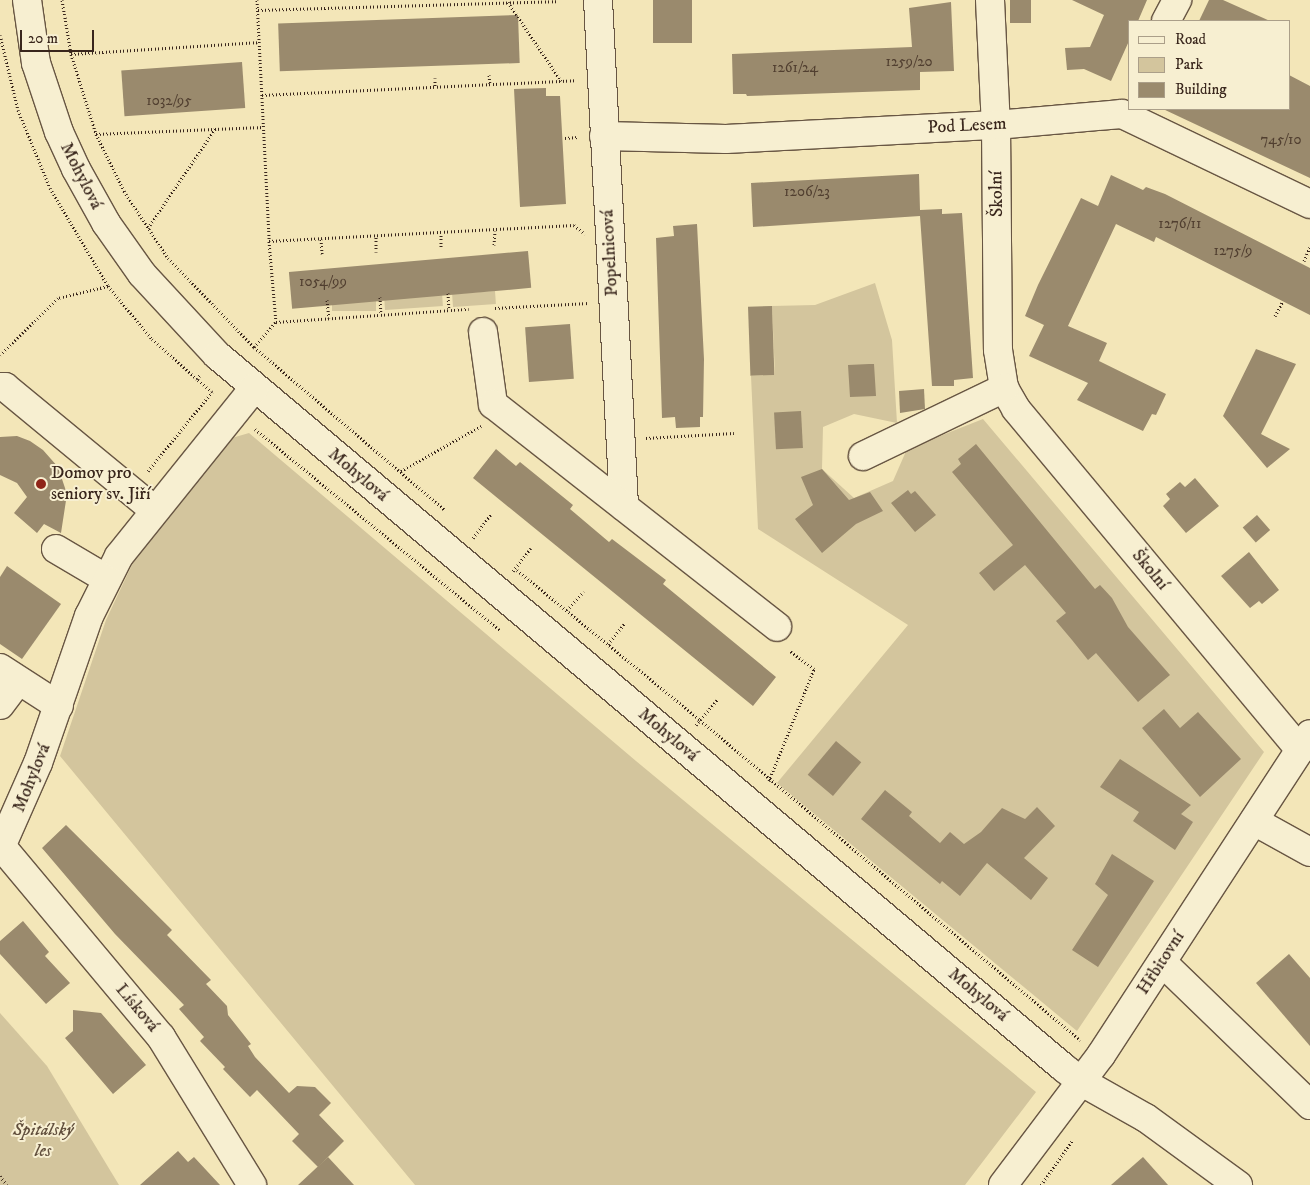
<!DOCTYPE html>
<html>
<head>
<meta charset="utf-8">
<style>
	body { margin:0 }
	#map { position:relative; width:1310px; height:1185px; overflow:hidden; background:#f3e6b8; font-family:"IM FELL DW Pica",serif }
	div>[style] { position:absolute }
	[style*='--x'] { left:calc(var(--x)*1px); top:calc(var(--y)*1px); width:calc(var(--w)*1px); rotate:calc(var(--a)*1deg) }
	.green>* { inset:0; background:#d3c59d; transform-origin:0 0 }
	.building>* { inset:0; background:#9a8a6d; transform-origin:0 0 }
	.path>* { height:3px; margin-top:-1.5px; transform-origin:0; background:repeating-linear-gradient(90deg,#39261c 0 1px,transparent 0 3.5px) }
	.roads { filter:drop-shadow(1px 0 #685643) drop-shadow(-1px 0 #685643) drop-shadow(0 1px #685643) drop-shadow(0 -1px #685643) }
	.minor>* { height:28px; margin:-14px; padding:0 14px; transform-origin:14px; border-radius:14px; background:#f7efd1 }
	.dots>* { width:14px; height:14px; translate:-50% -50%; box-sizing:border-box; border:2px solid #f7efd1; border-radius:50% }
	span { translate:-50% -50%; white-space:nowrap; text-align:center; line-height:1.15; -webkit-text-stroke:4px #f7efd1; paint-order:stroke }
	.number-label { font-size:15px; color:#513f30 }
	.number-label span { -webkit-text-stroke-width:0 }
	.street-label { font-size:18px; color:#39261c }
	.poi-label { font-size:18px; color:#39261c }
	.left { translate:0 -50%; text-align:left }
	.park-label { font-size:18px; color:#604e3c; font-style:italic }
	.legend { position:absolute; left:1128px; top:20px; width:162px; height:90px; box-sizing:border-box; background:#f7efd1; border:1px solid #ab9f89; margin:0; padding:6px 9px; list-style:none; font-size:15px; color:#39261c }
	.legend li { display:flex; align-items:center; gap:10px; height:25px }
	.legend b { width:25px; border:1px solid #ab9f89 }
	.scale { position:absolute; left:20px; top:30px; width:74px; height:22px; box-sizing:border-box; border:2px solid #39261c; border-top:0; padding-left:6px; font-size:15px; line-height:18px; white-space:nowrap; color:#39261c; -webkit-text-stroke:4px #f7efd1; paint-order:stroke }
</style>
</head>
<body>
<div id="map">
	<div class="green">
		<i style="clip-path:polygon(875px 283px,892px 340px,897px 423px,854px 414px,823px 427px,822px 469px,854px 498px,893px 481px,907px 449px,983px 419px,1264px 752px,1077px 1031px,777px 783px,908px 625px,758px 529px,751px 376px,775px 375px,772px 306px,815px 305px)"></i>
		<i style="left:495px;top:291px;width:13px;height:43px;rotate:86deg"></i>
		<i style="left:442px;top:293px;width:13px;height:58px;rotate:86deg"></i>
		<i style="left:376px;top:297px;width:14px;height:44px;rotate:90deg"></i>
		<i style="clip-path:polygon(249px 433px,636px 761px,1036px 1092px,965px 1185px,415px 1185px,60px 756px,106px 620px,137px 554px,225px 440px)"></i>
		<i style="clip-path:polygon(0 1013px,47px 1066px,119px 1185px,0 1185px)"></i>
	</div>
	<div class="building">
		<i style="left:653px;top:0;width:39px;height:43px"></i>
		<i style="left:1010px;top:0;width:21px;height:23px"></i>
		<i style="clip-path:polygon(1072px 0,1147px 0,1138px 21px,1129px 21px,1129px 41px,1111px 81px,1084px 69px,1067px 70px,1065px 48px,1090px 47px,1104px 15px)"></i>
		<i style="clip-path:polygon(1209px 0,1223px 0,1270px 21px,1199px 21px)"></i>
		<i style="clip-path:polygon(951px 2px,954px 71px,920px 72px,920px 90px,747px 96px,746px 94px,733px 94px,732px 54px,912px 47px,909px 8px)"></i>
		<i style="left:518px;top:15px;width:48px;height:240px;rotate:88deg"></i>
		<i style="left:242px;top:62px;width:46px;height:121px;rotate:86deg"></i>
		<i style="clip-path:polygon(1289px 75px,1310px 86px,1310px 178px,1163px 109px,1289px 109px)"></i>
		<i style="clip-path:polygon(546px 88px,546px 96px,560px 96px,566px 204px,520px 207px,514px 89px)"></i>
		<i style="clip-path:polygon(919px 174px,920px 210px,942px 209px,942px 214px,962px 213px,973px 378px,954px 380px,954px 386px,932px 386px,920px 216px,753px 227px,751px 183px)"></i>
		<i style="clip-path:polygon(1111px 175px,1143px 190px,1146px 187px,1165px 194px,1310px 268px,1310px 315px,1156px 237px,1154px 242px,1116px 224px,1068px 326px,1107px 343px,1099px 361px,1166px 394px,1156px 415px,1152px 414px,1143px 431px,1077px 400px,1088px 383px,1029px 356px,1044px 325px,1025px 316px,1038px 285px,1081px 198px,1098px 206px)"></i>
		<i style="clip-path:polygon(697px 224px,704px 359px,703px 417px,700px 417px,700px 427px,676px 428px,675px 417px,662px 418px,656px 238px,674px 236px,673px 226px)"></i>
		<i style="left:528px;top:251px;width:37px;height:240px;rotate:85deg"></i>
		<i style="left:772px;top:306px;width:69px;height:24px;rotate:88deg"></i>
		<i style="left:570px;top:324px;width:55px;height:45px;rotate:86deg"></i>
		<i style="clip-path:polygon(1256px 349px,1296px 364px,1261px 434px,1290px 449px,1267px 468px,1223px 416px)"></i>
		<i style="clip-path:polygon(869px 364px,874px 364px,876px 396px,850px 397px,848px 365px)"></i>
		<i style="clip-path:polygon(924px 389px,925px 409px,900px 413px,899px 391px)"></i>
		<i style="left:801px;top:411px;width:37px;height:27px;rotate:87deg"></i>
		<i style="clip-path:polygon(0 437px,17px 436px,30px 441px,43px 450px,58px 467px,67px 494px,61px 533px,44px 524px,37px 533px,14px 513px,27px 497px,17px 483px,0 475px)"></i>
		<i style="clip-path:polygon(976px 444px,1095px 589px,1100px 585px,1112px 598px,1128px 627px,1170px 675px,1138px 702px,1096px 653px,1088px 660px,1072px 640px,1056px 621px,1066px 613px,1025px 565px,994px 591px,979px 573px,1013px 545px,952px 472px,961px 464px,958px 459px)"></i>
		<i style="clip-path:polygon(496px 449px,516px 466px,520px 462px,573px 505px,570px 509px,609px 542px,612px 539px,666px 580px,663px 584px,776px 677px,753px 706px,473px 478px)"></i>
		<i style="clip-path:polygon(822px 469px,849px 500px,870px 492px,883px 511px,856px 524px,822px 553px,795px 519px,813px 505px,801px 477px)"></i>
		<i style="clip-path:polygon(1195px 478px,1219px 506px,1186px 533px,1163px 506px,1170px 499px,1166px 494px,1180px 482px,1185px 487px)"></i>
		<i style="clip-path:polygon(908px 490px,911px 494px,915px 491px,936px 515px,915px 532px,891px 503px)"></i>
		<i style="left:1257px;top:515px;width:20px;height:19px;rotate:49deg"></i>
		<i style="clip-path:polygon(1249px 552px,1279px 590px,1262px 604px,1259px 601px,1250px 608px,1221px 576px)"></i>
		<i style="clip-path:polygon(7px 566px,61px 604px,22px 659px,0 644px,0 577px)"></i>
		<i style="clip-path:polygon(1164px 709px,1180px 728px,1198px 712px,1241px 759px,1200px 797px,1142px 728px)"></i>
		<i style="left:836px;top:741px;width:33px;height:44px;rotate:40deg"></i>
		<i style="clip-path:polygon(1120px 759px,1191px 805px,1181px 814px,1193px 822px,1175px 850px,1133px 821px,1139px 812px,1100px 787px)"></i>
		<i style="clip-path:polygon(885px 790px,912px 812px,909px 816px,940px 843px,950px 832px,964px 844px,981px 832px,1002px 808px,1025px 819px,1037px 807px,1055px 826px,1024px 858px,1048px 878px,1031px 900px,987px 863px,960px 896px,942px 881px,940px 884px,861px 819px)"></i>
		<i style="clip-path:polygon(66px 825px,172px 930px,167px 935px,211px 980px,206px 984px,227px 1006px,228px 1015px,251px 1044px,248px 1046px,255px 1057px,289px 1093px,297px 1086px,315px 1087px,331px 1103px,319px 1115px,344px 1141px,318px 1167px,292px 1141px,299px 1134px,257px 1090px,250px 1097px,223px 1069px,225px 1067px,200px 1041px,204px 1037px,179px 1009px,184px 1005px,115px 934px,42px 848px)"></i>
		<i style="clip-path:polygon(1112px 854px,1154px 881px,1098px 967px,1072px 950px,1108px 895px,1095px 884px)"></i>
		<i style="clip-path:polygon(23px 921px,49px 952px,45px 956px,70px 983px,46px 1004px,0 954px,0 941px)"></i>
		<i style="clip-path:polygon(1289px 954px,1310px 978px,1310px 1046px,1256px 983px)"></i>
		<i style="clip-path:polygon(73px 1010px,101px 1013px,146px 1065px,113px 1094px,65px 1038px,73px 1031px)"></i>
		<i style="clip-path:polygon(178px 1151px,188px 1162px,194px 1157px,220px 1185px,140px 1185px)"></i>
		<i style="clip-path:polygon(328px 1157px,354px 1185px,298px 1185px)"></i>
		<i style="clip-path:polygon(1143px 1157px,1168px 1185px,1111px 1185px)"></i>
	</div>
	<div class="path">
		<i style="--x:62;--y:0;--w:55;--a:80.5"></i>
		<i style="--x:71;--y:54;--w:84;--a:72.6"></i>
		<i style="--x:96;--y:134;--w:64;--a:63.8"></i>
		<i style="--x:124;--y:191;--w:80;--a:56.7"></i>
		<i style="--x:168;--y:258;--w:124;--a:46"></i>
		<i style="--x:254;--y:347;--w:251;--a:40.5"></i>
		<i style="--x:257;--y:0;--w:241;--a:87.1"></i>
		<i style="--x:269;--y:241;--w:81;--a:85.1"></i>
		<i style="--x:508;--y:2;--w:95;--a:56.1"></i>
		<i style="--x:258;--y:10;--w:299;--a:-1.7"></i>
		<i style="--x:0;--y:35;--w:77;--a:76.5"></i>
		<i style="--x:18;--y:110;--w:84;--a:67.7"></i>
		<i style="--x:50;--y:188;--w:114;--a:59.4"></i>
		<i style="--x:108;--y:286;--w:51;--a:166.5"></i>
		<i style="--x:58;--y:298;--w:81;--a:135.5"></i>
		<i style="--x:71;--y:54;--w:189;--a:-3.6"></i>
		<i style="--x:489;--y:75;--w:9;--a:84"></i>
		<i style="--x:435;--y:78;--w:9;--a:90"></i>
		<i style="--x:262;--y:95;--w:314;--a:-2.7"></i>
		<i style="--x:96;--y:134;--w:168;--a:-2.4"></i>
		<i style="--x:565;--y:138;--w:13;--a:-4"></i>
		<i style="--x:148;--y:228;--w:120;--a:-55.9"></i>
		<i style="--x:376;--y:237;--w:15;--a:90"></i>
		<i style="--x:321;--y:239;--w:15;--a:86"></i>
		<i style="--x:269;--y:241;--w:305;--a:-3"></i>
		<i style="--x:574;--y:225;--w:14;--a:39"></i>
		<i style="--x:494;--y:245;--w:14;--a:-86"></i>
		<i style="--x:441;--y:247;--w:13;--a:-90"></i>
		<i style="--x:1304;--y:261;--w:15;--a:-67"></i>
		<i style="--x:108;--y:286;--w:69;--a:50.3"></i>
		<i style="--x:152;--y:339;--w:60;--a:41.6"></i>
		<i style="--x:448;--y:293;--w:17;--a:87"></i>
		<i style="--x:380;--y:297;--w:17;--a:87"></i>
		<i style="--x:327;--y:300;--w:18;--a:84"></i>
		<i style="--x:495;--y:308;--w:94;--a:-3"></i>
		<i style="--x:1275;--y:316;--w:17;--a:-62"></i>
		<i style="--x:254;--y:347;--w:33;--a:-49"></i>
		<i style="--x:276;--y:322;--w:193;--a:-3.9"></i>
		<i style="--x:255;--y:429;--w:318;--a:39.4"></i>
		<i style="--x:646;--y:438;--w:88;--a:-3.3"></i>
		<i style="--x:148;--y:471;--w:102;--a:-51"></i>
		<i style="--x:212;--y:392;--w:20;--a:-139"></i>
		<i style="--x:197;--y:379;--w:5;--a:-53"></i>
		<i style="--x:401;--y:471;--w:92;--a:-29.4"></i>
		<i style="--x:473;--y:538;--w:30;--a:-53"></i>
		<i style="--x:517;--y:570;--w:237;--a:39.3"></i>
		<i style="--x:700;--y:720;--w:497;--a:40.1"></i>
		<i style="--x:513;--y:571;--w:29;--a:-52"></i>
		<i style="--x:567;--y:610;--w:25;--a:-48"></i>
		<i style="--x:608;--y:644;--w:27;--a:-51"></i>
		<i style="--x:696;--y:725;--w:34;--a:-50"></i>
		<i style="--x:769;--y:781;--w:121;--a:-68.1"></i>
		<i style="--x:814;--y:669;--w:31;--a:-143"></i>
		<i style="--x:0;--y:1176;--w:11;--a:52"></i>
		<i style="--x:1041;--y:1185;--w:54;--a:-54.8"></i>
	</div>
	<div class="roads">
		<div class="minor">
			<i style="--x:27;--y:0;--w:64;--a:81.9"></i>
			<i style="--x:36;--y:63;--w:73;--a:71.6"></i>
			<i style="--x:59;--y:132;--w:41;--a:65.3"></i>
			<i style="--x:76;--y:169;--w:62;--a:60.9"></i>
			<i style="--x:106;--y:223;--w:62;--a:54.8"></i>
			<i style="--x:142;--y:274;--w:110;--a:47.2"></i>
			<i style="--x:217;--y:355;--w:1107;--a:40.09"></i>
			<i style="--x:1064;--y:1068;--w:23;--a:38"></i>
			<i style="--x:1082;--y:1082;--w:73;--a:29.4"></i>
			<i style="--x:1146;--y:1118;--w:114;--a:36.1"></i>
			<i style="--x:598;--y:0;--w:507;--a:87.06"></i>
			<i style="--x:990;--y:0;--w:125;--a:87.3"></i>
			<i style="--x:996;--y:125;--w:225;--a:89.5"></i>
			<i style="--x:998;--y:350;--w:38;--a:81"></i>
			<i style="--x:1004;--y:388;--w:24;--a:60"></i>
			<i style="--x:1016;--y:409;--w:444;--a:50.2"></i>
			<i style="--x:1166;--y:21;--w:24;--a:-62"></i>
			<i style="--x:604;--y:136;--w:122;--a:1.4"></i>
			<i style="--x:726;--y:139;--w:270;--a:-3"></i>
			<i style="--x:996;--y:125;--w:126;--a:-5"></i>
			<i style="--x:1122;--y:114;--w:208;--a:25.6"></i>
			<i style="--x:483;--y:332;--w:73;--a:82.1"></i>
			<i style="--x:493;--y:404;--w:361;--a:38.1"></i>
			<i style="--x:0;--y:387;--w:5;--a:0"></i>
			<i style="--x:5;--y:387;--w:192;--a:39.5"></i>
			<i style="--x:863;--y:456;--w:157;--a:-25.7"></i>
			<i style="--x:56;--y:549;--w:59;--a:30.5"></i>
			<i style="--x:0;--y:668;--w:70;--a:32.8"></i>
			<i style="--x:0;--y:705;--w:30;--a:-53"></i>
			<i style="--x:1254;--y:821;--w:64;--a:29"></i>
			<i style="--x:2;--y:847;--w:248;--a:50.1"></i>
			<i style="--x:161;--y:1037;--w:174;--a:58.4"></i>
			<i style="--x:0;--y:849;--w:94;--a:-66.2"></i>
			<i style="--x:38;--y:763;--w:156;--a:-70.9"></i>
			<i style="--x:89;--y:616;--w:67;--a:-63.4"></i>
			<i style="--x:119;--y:556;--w:216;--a:-51.2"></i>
			<i style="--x:1162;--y:962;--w:206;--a:44"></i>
			<i style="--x:1003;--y:1185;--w:163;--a:-53"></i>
			<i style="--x:1101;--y:1055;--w:383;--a:-56.9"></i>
		</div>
	</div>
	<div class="dots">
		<i style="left:41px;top:484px;background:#8f2418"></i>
	</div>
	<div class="number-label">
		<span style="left:909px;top:62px">1259/20</span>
		<span style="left:795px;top:68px">1261/24</span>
		<span style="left:169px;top:101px">1032/95</span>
		<span style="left:1281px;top:140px">745/10</span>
		<span style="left:807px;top:192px">1206/23</span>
		<span style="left:1180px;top:224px">1276/11</span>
		<span style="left:1233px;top:251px">1275/9</span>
		<span style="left:323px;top:282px">1054/99</span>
	</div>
	<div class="street-label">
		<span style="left:967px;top:126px;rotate:-3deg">Pod Lesem</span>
		<span style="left:81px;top:176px;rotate:63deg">Mohylová</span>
		<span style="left:997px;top:194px;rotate:-91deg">Školní</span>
		<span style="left:610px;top:253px;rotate:-93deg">Popelnicová</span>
		<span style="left:358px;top:475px;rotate:40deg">Mohylová</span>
		<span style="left:1150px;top:570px;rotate:50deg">Školní</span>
		<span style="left:668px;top:735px;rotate:40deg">Mohylová</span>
		<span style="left:32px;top:778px;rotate:-68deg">Mohylová</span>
		<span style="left:1161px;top:963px;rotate:-57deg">Hřbitovní</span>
		<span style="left:978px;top:995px;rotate:40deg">Mohylová</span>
		<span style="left:137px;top:1008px;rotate:50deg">Lísková</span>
	</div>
	<div class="poi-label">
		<span class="left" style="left:51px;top:484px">Domov pro<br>seniory sv. Jiří</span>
	</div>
	<div class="park-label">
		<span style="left:43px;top:1141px">Špitálský<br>les</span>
	</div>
	<ul class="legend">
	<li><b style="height:6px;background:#f7efd1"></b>Road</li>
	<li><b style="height:14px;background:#d3c59d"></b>Park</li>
	<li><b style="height:14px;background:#9a8a6d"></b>Building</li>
	</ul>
	<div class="scale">20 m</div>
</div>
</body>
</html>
